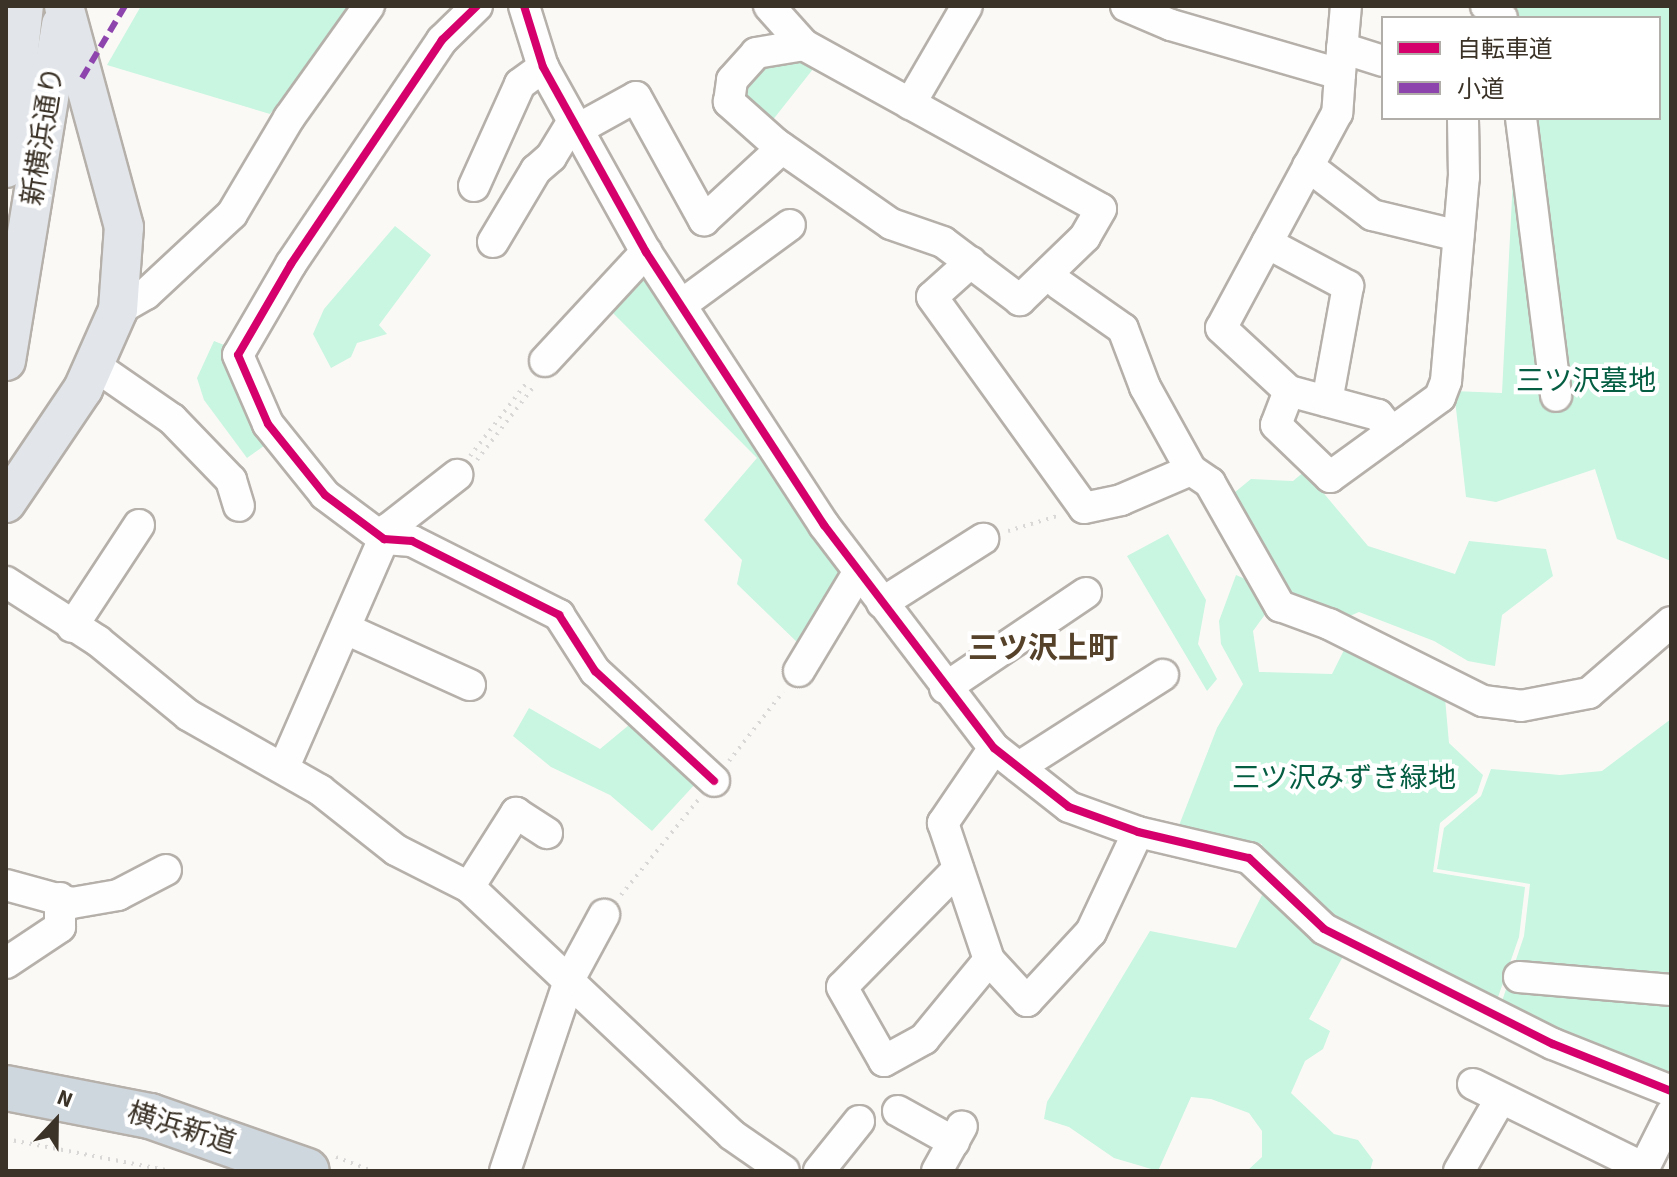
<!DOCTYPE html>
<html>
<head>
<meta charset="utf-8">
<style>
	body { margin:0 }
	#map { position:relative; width:1677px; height:1177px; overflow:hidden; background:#fbf9f6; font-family:"Source Sans 3","Noto Sans JP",sans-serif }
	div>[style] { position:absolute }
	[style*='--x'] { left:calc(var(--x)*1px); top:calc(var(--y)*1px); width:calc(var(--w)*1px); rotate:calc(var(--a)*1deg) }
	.green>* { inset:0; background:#c8f6e0 }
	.path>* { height:4px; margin-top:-2px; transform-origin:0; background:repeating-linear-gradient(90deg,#dad8d7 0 2px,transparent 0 8px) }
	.roads { filter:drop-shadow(2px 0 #b6b0aa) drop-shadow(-2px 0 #b6b0aa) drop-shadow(0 2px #b6b0aa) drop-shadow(0 -2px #b6b0aa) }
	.minor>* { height:30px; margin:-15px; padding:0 15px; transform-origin:15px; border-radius:15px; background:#fefefe }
	.major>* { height:38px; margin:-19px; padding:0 19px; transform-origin:19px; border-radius:19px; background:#e2e6eb }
	.highway>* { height:44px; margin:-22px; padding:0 22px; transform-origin:22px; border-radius:22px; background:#cfd7de }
	.quiet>* { height:6px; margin-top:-3px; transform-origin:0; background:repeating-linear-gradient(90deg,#8e44ad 0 12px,transparent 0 18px) }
	.cycleway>* { height:8px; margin:-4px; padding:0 4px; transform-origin:4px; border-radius:4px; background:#d6006c }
	span { translate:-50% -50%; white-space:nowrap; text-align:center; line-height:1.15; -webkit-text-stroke:8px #fff; paint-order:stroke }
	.street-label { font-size:28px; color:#3c3328 }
	.park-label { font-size:28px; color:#055d42 }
	.neighbourhood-label { font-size:30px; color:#56422a; font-weight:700 }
	.frame { position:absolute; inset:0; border:8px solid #3c3328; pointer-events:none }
	.legend { position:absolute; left:1381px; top:16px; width:280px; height:104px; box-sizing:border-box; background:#fff; border:2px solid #b1ada9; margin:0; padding:10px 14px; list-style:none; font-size:24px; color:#3c3328 }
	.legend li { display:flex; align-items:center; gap:16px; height:40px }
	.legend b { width:40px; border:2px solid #b1ada9 }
	.north { position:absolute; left:16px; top:1081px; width:80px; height:80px; -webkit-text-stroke:6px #fff; paint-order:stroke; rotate:22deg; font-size:22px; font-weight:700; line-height:32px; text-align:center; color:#3c3328 }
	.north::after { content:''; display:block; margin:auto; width:28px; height:36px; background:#3c3328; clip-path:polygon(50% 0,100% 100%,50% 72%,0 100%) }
</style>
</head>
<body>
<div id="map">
	<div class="green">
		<i style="clip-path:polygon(141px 6px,355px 6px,270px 114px,107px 65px)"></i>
		<i style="clip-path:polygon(1501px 6px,1671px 6px,1671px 561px,1617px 539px,1595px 469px,1496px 502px,1466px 497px,1454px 391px,1502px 393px,1515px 139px,1508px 118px,1659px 118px,1659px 18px,1502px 18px)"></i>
		<i style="clip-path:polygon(802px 54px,817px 64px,768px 126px,739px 101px,756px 64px)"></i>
		<i style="clip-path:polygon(395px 226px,431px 255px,379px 325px,387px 334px,357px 343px,351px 357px,331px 368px,313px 334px,324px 309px)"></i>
		<i style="clip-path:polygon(645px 274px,844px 570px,800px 645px,737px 584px,742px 560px,704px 520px,757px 458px,607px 307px)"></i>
		<i style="clip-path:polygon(214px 341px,234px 349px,268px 443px,247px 458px,204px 400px,197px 378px)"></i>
		<i style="clip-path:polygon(1305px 471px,1368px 546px,1455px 574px,1469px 541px,1546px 549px,1553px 576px,1502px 615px,1495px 666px,1468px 661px,1434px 641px,1359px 612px,1343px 619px,1284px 597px,1229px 497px,1251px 479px,1293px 481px)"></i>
		<i style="clip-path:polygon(1168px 534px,1206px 600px,1198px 644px,1217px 679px,1207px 691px,1127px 556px)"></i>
		<i style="clip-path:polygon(1236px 575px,1257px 584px,1269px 609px,1253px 631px,1259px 672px,1332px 674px,1347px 644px,1445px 698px,1449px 743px,1483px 775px,1477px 793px,1440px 823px,1433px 872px,1525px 887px,1519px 937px,1497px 1000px,1346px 924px,1258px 852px,1262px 844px,1178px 828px,1217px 728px,1243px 684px,1221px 644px,1219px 621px)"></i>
		<i style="clip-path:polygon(529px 708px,600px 749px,629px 725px,697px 782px,652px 831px,610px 795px,551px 767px,513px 736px)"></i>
		<i style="clip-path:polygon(1671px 719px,1671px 1086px,1499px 1010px,1524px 936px,1530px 884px,1437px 869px,1444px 828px,1481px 796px,1491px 769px,1560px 775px,1602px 771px)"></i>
		<i style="clip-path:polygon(1262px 895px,1347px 949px,1309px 1019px,1330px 1031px,1323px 1049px,1305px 1061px,1291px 1093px,1334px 1134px,1358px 1140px,1373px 1160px,1370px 1171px,1247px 1171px,1262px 1157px,1262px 1131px,1249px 1113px,1211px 1099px,1191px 1097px,1158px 1171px,1114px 1158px,1069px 1127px,1044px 1119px,1047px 1102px,1150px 931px,1236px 948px)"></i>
	</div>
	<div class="path">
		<i style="--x:470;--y:456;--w:95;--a:-52.3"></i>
		<i style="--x:477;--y:460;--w:95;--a:-52.3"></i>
		<i style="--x:1008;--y:531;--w:51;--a:-17"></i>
		<i style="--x:729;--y:761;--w:88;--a:-52"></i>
		<i style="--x:621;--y:895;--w:124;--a:-50.9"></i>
		<i style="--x:6;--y:1139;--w:168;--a:11"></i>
		<i style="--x:336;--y:1157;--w:39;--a:21"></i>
	</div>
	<div class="roads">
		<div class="minor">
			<i style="--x:477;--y:6;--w:49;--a:135.8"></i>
			<i style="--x:442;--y:40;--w:270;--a:124"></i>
			<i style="--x:291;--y:264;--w:105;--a:120.2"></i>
			<i style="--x:238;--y:355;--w:75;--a:66.5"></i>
			<i style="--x:268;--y:424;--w:91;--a:51.2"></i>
			<i style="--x:325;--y:495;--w:74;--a:36.7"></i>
			<i style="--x:384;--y:539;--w:28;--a:4"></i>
			<i style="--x:412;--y:541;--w:165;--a:26.7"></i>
			<i style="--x:559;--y:615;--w:67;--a:57.3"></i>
			<i style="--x:595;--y:671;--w:162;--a:42.7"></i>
			<i style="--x:524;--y:6;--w:64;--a:72.7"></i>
			<i style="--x:543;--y:67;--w:212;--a:60.9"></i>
			<i style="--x:646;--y:252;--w:326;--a:56.9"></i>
			<i style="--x:824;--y:525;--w:280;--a:52.7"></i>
			<i style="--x:994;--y:748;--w:95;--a:38.2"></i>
			<i style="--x:1069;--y:807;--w:73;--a:19.9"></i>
			<i style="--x:1138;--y:832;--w:114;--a:13.2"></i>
			<i style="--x:1249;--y:858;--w:103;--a:43.4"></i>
			<i style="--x:1324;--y:929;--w:256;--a:26.7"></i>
			<i style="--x:1553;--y:1044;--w:127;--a:21.7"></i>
			<i style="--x:769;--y:6;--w:52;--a:48.1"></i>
			<i style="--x:804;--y:45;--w:339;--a:28.9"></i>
			<i style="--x:1101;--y:209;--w:32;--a:120"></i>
			<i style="--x:1085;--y:237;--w:91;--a:135.9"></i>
			<i style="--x:1020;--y:300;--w:96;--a:-143"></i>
			<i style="--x:943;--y:242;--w:55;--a:-160.9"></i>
			<i style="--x:891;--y:224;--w:141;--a:-145.1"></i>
			<i style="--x:775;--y:143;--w:62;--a:-138.3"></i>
			<i style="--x:729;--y:102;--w:22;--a:-82"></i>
			<i style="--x:732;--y:80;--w:36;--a:-48"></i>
			<i style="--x:756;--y:53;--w:49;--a:-9.5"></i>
			<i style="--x:1126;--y:6;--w:49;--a:22.9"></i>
			<i style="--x:1171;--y:25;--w:176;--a:16.2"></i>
			<i style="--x:1340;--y:74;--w:68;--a:-85"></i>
			<i style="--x:1486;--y:6;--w:20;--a:37"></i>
			<i style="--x:1342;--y:48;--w:43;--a:17.6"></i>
			<i style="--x:1340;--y:74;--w:39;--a:94"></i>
			<i style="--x:1337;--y:113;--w:244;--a:118.3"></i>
			<i style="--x:1221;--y:328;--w:93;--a:42.8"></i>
			<i style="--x:1289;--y:391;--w:92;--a:15.1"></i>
			<i style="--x:1378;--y:415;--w:22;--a:51"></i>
			<i style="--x:910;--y:104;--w:113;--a:-59.8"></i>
			<i style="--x:1521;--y:118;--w:280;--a:82.8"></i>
			<i style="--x:578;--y:129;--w:66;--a:-28.9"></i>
			<i style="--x:636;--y:97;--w:141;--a:61.1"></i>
			<i style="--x:704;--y:220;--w:106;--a:-42.7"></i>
			<i style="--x:1308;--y:166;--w:81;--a:37.4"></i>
			<i style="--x:1372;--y:215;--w:89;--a:13.6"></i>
			<i style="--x:474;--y:186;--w:112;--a:-65.7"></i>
			<i style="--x:520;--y:84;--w:29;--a:-36"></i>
			<i style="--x:493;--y:242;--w:84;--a:-59.2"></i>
			<i style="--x:536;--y:170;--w:20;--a:-41"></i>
			<i style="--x:551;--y:157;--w:42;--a:-58.6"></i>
			<i style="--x:1267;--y:243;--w:92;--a:28"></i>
			<i style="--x:1348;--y:286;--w:117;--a:100.3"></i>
			<i style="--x:971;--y:262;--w:52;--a:138.1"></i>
			<i style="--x:932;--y:297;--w:260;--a:54.2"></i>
			<i style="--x:1084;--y:508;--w:38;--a:-12"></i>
			<i style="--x:1121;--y:500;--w:76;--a:-23.2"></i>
			<i style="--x:1191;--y:470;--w:23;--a:34"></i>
			<i style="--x:1210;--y:483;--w:142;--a:60.4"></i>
			<i style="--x:1280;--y:606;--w:52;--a:20.2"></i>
			<i style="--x:1329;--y:624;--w:172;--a:26.6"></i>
			<i style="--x:1483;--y:701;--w:38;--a:7"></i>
			<i style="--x:1521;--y:706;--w:69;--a:-10.8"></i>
			<i style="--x:1589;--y:693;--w:108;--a:-40.9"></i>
			<i style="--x:1059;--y:284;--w:78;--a:35.1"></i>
			<i style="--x:1123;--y:329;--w:62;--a:69.2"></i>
			<i style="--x:1145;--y:387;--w:95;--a:61"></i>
			<i style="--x:681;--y:305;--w:135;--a:-36.3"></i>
			<i style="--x:118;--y:310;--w:32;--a:-30"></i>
			<i style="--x:146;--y:294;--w:117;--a:-42.9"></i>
			<i style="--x:232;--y:214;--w:112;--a:-59.3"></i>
			<i style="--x:289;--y:118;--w:138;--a:-54.5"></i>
			<i style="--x:545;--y:361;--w:149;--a:-47.2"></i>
			<i style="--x:94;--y:365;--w:95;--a:34.7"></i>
			<i style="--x:172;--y:419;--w:85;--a:46"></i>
			<i style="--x:231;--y:480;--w:27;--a:73"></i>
			<i style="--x:1289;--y:391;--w:36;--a:111"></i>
			<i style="--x:1276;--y:425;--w:75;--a:43.9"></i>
			<i style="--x:1330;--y:477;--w:136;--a:-36"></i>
			<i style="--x:1440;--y:397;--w:17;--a:-69"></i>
			<i style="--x:1446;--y:381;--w:205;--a:-85"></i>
			<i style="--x:1464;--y:177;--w:59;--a:-91"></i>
			<i style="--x:6;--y:582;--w:109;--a:32.7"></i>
			<i style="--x:98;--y:641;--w:117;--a:39.4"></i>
			<i style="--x:188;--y:715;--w:152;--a:29.6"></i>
			<i style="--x:320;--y:790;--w:97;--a:38.3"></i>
			<i style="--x:396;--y:850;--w:82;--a:26.9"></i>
			<i style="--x:469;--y:887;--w:361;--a:43.3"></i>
			<i style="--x:732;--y:1135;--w:63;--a:34.7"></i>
			<i style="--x:882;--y:603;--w:120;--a:-32.4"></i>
			<i style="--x:72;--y:627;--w:122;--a:-56.7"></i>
			<i style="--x:346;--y:629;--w:136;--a:24.3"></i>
			<i style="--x:799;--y:671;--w:114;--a:-59"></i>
			<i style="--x:945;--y:688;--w:170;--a:-34"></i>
			<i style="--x:994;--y:748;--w:91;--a:124.2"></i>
			<i style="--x:943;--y:823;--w:145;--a:71.4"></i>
			<i style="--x:989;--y:960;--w:56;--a:47.2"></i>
			<i style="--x:1027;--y:1001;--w:94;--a:-47.2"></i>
			<i style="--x:1091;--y:932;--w:110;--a:-64.8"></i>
			<i style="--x:284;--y:767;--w:260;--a:-66.4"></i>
			<i style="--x:388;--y:529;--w:88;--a:-38"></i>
			<i style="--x:1019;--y:767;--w:171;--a:-32.6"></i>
			<i style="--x:958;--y:869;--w:165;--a:134.5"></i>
			<i style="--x:842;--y:987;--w:85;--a:60.4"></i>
			<i style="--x:884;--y:1061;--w:46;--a:-28.8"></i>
			<i style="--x:924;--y:1039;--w:102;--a:-50.6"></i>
			<i style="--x:6;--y:885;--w:68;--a:15.3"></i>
			<i style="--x:72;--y:903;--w:47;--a:-9.9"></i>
			<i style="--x:118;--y:895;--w:54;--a:-27.5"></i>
			<i style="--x:469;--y:887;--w:88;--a:-57.6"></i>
			<i style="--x:516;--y:813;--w:37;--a:33"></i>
			<i style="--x:6;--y:963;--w:65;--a:-33.7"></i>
			<i style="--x:60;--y:927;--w:29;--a:-90"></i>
			<i style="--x:1519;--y:977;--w:153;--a:4.9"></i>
			<i style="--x:1473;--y:1084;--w:191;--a:26.2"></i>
			<i style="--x:1644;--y:1168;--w:60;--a:-63.4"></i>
			<i style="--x:898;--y:1111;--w:64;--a:29"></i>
			<i style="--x:505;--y:1171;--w:204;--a:-71.4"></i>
			<i style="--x:570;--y:978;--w:72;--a:-61.6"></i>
			<i style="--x:819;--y:1171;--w:64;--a:-51.3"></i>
			<i style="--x:937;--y:1171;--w:51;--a:-60.9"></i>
			<i style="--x:1459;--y:1171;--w:84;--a:-60.1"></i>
		</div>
		<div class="major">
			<i style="--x:6;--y:168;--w:163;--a:-83.7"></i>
			<i style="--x:6;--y:361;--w:341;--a:-80.7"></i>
			<i style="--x:6;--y:503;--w:138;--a:-56"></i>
			<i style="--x:83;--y:389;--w:86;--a:-66.1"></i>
			<i style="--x:118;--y:310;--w:83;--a:-85.9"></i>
			<i style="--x:124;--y:227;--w:229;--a:-105.2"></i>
		</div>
		<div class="highway">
			<i style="--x:6;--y:1088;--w:147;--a:11"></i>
			<i style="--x:150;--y:1116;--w:166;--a:19.3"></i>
		</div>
	</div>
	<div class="quiet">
		<i style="--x:82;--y:78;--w:84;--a:-59.2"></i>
	</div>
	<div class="cycleway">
		<i style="--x:477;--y:6;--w:49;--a:135.8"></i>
		<i style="--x:442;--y:40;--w:270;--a:124"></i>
		<i style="--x:291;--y:264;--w:105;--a:120.2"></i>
		<i style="--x:238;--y:355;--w:75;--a:66.5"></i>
		<i style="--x:268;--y:424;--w:91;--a:51.2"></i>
		<i style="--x:325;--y:495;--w:74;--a:36.7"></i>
		<i style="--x:384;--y:539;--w:28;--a:4"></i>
		<i style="--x:412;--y:541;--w:165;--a:26.7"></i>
		<i style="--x:559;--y:615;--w:67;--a:57.3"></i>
		<i style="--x:595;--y:671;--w:162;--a:42.7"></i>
		<i style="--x:524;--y:6;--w:64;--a:72.7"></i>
		<i style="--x:543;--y:67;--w:212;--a:60.9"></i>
		<i style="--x:646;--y:252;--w:326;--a:56.9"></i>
		<i style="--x:824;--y:525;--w:280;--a:52.7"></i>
		<i style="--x:994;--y:748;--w:95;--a:38.2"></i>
		<i style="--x:1069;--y:807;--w:73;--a:19.9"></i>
		<i style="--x:1138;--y:832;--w:114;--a:13.2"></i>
		<i style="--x:1249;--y:858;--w:103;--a:43.4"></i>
		<i style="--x:1324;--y:929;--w:256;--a:26.7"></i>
		<i style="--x:1553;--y:1044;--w:127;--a:21.7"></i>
	</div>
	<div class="street-label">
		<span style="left:43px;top:136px;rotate:-81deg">新横浜通り</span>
		<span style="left:182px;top:1128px;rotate:17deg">横浜新道</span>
	</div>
	<div class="park-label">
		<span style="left:1586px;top:381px">三ツ沢墓地</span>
		<span style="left:1344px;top:778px">三ツ沢みずき緑地</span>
	</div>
	<div class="neighbourhood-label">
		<span style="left:1043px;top:649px">三ツ沢上町</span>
	</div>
	<div class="frame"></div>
	<ul class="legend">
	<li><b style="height:10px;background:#d6006c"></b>自転車道</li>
	<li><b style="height:10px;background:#8e44ad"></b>小道</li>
	</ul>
	<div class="north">N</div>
</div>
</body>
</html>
